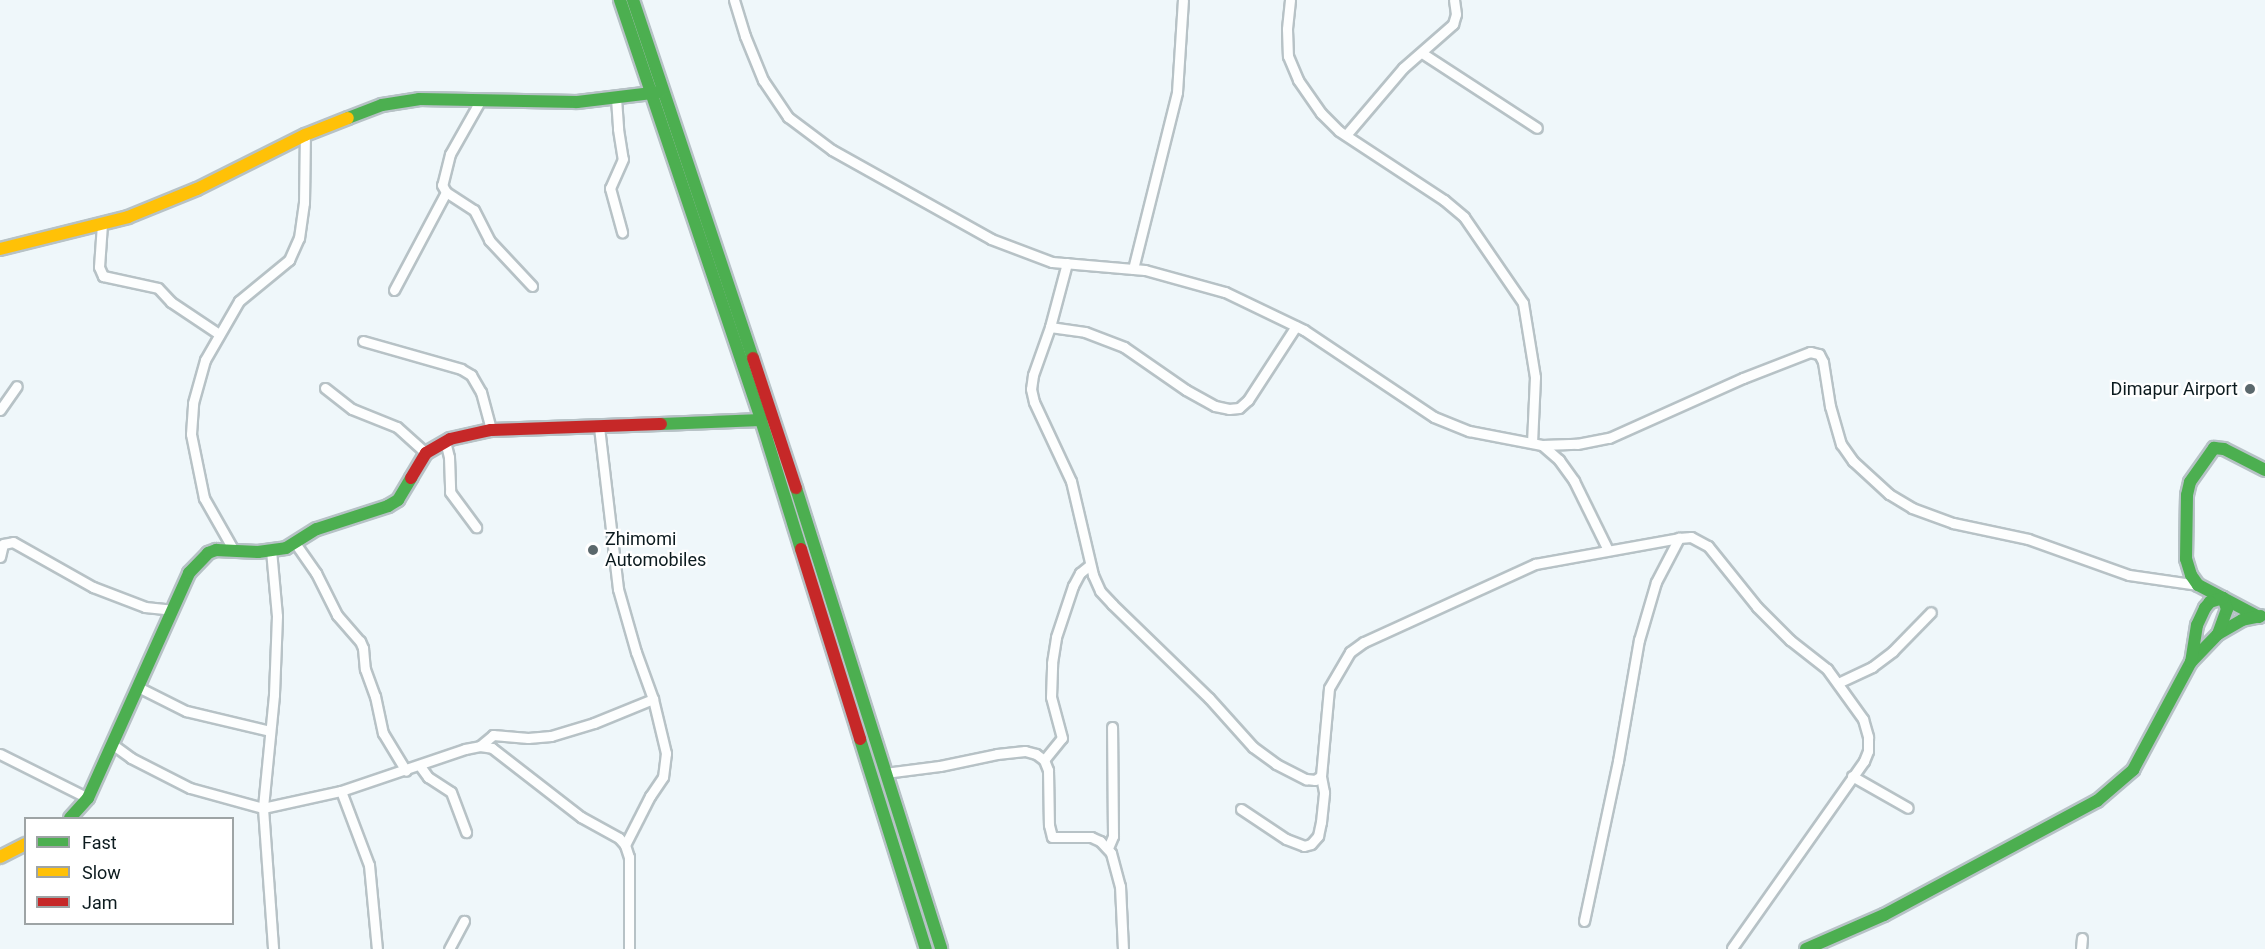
<!DOCTYPE html>
<html>
<head>
<meta charset="utf-8">
<style>
	body { margin:0 }
	#map { position:relative; width:2265px; height:949px; overflow:hidden; background:#eff7fa; font-family:Roboto,sans-serif }
	div>[style] { position:absolute }
	[style*='--x'] { left:calc(var(--x)*1px); top:calc(var(--y)*1px); width:calc(var(--w)*1px); rotate:calc(var(--a)*1deg) }
	.roads { filter:drop-shadow(2px 0 #b7c2c6) drop-shadow(-2px 0 #b7c2c6) drop-shadow(0 2px #b7c2c6) drop-shadow(0 -2px #b7c2c6) }
	.street>* { height:9px; margin:-4.5px; padding:0 4.5px; transform-origin:4.5px; border-radius:4.5px; background:#fdfefe }
	.fast>* { height:12px; margin:-6px; padding:0 6px; transform-origin:6px; border-radius:6px; background:#4caf50 }
	.slow>* { height:12px; margin:-6px; padding:0 6px; transform-origin:6px; border-radius:6px; background:#ffc107 }
	.jam>* { height:12px; margin:-6px; padding:0 6px; transform-origin:6px; border-radius:6px; background:#c62828 }
	.dots>* { width:16px; height:16px; translate:-50% -50%; box-sizing:border-box; border:3px solid #fff; border-radius:50% }
	span { translate:-50% -50%; white-space:nowrap; text-align:center; line-height:1.15; -webkit-text-stroke:4.5px #fff; paint-order:stroke }
	.poi-label { font-size:18px; color:#0c1b1f }
	.right { translate:-100% -50%; text-align:right }
	.left { translate:0 -50%; text-align:left }
	.legend { position:absolute; left:24px; top:817px; width:210px; height:108px; box-sizing:border-box; background:#fff; border:2px solid #9ea4a5; margin:0; padding:8px 10px; list-style:none; font-size:18px; color:#0c1b1f }
	.legend li { display:flex; align-items:center; gap:12px; height:30px }
	.legend b { width:30px; border:2px solid #9ea4a5 }
</style>
</head>
<body>
<div id="map">
	<div class="roads">
		<div class="street">
			<i style="--x:734;--y:0;--w:38;--a:73"></i>
			<i style="--x:745;--y:36;--w:48;--a:67.8"></i>
			<i style="--x:763;--y:80;--w:45;--a:56"></i>
			<i style="--x:788;--y:117;--w:55;--a:36.9"></i>
			<i style="--x:832;--y:150;--w:182;--a:29.2"></i>
			<i style="--x:991;--y:239;--w:65;--a:20.7"></i>
			<i style="--x:1052;--y:262;--w:93;--a:4.9"></i>
			<i style="--x:1145;--y:270;--w:83;--a:15.4"></i>
			<i style="--x:1225;--y:292;--w:88;--a:25.7"></i>
			<i style="--x:1304;--y:330;--w:156;--a:33.8"></i>
			<i style="--x:1434;--y:417;--w:38;--a:22"></i>
			<i style="--x:1469;--y:431;--w:74;--a:10.9"></i>
			<i style="--x:1542;--y:445;--w:35;--a:-2"></i>
			<i style="--x:1577;--y:444;--w:33;--a:-11"></i>
			<i style="--x:1609;--y:438;--w:147;--a:-24.1"></i>
			<i style="--x:1743;--y:378;--w:72;--a:-21.2"></i>
			<i style="--x:1810;--y:352;--w:9;--a:13"></i>
			<i style="--x:1819;--y:354;--w:9;--a:63"></i>
			<i style="--x:1823;--y:362;--w:45;--a:81"></i>
			<i style="--x:1830;--y:406;--w:40;--a:74"></i>
			<i style="--x:1841;--y:444;--w:21;--a:55"></i>
			<i style="--x:1853;--y:461;--w:49;--a:42.5"></i>
			<i style="--x:1889;--y:494;--w:27;--a:31"></i>
			<i style="--x:1912;--y:508;--w:44;--a:20.1"></i>
			<i style="--x:1953;--y:523;--w:77;--a:12"></i>
			<i style="--x:2028;--y:539;--w:107;--a:19.6"></i>
			<i style="--x:2129;--y:575;--w:70;--a:8.2"></i>
			<i style="--x:1290;--y:0;--w:29;--a:96"></i>
			<i style="--x:1287;--y:29;--w:27;--a:88"></i>
			<i style="--x:1288;--y:56;--w:26;--a:67"></i>
			<i style="--x:1298;--y:80;--w:40;--a:55.1"></i>
			<i style="--x:1321;--y:113;--w:25;--a:45"></i>
			<i style="--x:1339;--y:131;--w:126;--a:33.3"></i>
			<i style="--x:1444;--y:200;--w:26;--a:40"></i>
			<i style="--x:1464;--y:217;--w:104;--a:55.5"></i>
			<i style="--x:1523;--y:303;--w:75;--a:80.8"></i>
			<i style="--x:1535;--y:377;--w:66;--a:92.6"></i>
			<i style="--x:1422;--y:53;--w:137;--a:33.1"></i>
			<i style="--x:616;--y:98;--w:31;--a:86"></i>
			<i style="--x:618;--y:129;--w:30;--a:81"></i>
			<i style="--x:623;--y:159;--w:32;--a:114"></i>
			<i style="--x:610;--y:188;--w:46;--a:74.7"></i>
			<i style="--x:480;--y:101;--w:61;--a:119.5"></i>
			<i style="--x:450;--y:154;--w:32;--a:104"></i>
			<i style="--x:442;--y:185;--w:8;--a:60"></i>
			<i style="--x:446;--y:192;--w:33;--a:33"></i>
			<i style="--x:474;--y:210;--w:34;--a:63"></i>
			<i style="--x:489;--y:240;--w:63;--a:46.9"></i>
			<i style="--x:1346;--y:135;--w:88;--a:-49.6"></i>
			<i style="--x:1403;--y:68;--w:67;--a:-41.3"></i>
			<i style="--x:1453;--y:24;--w:10;--a:-73"></i>
			<i style="--x:1456;--y:14;--w:14;--a:-98"></i>
			<i style="--x:102;--y:224;--w:43;--a:94"></i>
			<i style="--x:99;--y:267;--w:10;--a:66"></i>
			<i style="--x:103;--y:276;--w:56;--a:12.3"></i>
			<i style="--x:158;--y:288;--w:19;--a:47"></i>
			<i style="--x:171;--y:302;--w:58;--a:33.7"></i>
			<i style="--x:1067;--y:263;--w:66;--a:104.9"></i>
			<i style="--x:1050;--y:327;--w:51;--a:109.5"></i>
			<i style="--x:1033;--y:375;--w:14;--a:98"></i>
			<i style="--x:1031;--y:389;--w:13;--a:77"></i>
			<i style="--x:1034;--y:402;--w:87;--a:64.9"></i>
			<i style="--x:1071;--y:481;--w:97;--a:76.8"></i>
			<i style="--x:1093;--y:575;--w:17;--a:66"></i>
			<i style="--x:1100;--y:591;--w:18;--a:47"></i>
			<i style="--x:1112;--y:604;--w:135;--a:44.1"></i>
			<i style="--x:1209;--y:698;--w:66;--a:48.1"></i>
			<i style="--x:1253;--y:747;--w:29;--a:36"></i>
			<i style="--x:1276;--y:764;--w:34;--a:27"></i>
			<i style="--x:1306;--y:779;--w:9;--a:6"></i>
			<i style="--x:1315;--y:780;--w:7;--a:-34"></i>
			<i style="--x:1321;--y:776;--w:88;--a:-84.8"></i>
			<i style="--x:1329;--y:688;--w:42;--a:-59.7"></i>
			<i style="--x:1350;--y:652;--w:17;--a:-36"></i>
			<i style="--x:1364;--y:642;--w:188;--a:-24.5"></i>
			<i style="--x:1535;--y:564;--w:146;--a:-10.2"></i>
			<i style="--x:1679;--y:538;--w:12;--a:-5"></i>
			<i style="--x:1691;--y:537;--w:19;--a:28"></i>
			<i style="--x:1708;--y:546;--w:78;--a:51.2"></i>
			<i style="--x:1757;--y:607;--w:47;--a:45"></i>
			<i style="--x:1790;--y:640;--w:47;--a:38.1"></i>
			<i style="--x:1827;--y:669;--w:62;--a:54.2"></i>
			<i style="--x:1863;--y:719;--w:19;--a:74"></i>
			<i style="--x:1868;--y:737;--w:14;--a:90"></i>
			<i style="--x:1868;--y:751;--w:11;--a:112"></i>
			<i style="--x:1864;--y:761;--w:229;--a:125.2"></i>
			<i style="--x:1133;--y:269;--w:182;--a:-76"></i>
			<i style="--x:1177;--y:92;--w:92;--a:-86.3"></i>
			<i style="--x:394;--y:290;--w:111;--a:-62"></i>
			<i style="--x:1050;--y:327;--w:35;--a:8"></i>
			<i style="--x:1085;--y:332;--w:42;--a:21"></i>
			<i style="--x:1124;--y:347;--w:75;--a:34.7"></i>
			<i style="--x:1186;--y:390;--w:33;--a:29"></i>
			<i style="--x:1215;--y:406;--w:14;--a:12"></i>
			<i style="--x:1229;--y:409;--w:10;--a:-6"></i>
			<i style="--x:1239;--y:408;--w:12;--a:-42"></i>
			<i style="--x:1248;--y:400;--w:88;--a:-57"></i>
			<i style="--x:363;--y:341;--w:102;--a:15.9"></i>
			<i style="--x:461;--y:369;--w:12;--a:31"></i>
			<i style="--x:471;--y:375;--w:20;--a:60"></i>
			<i style="--x:481;--y:392;--w:39;--a:75"></i>
			<i style="--x:325;--y:388;--w:34;--a:38"></i>
			<i style="--x:352;--y:409;--w:48;--a:21.8"></i>
			<i style="--x:397;--y:427;--w:39;--a:42"></i>
			<i style="--x:0;--y:410;--w:29;--a:-55"></i>
			<i style="--x:599;--y:427;--w:163;--a:83.3"></i>
			<i style="--x:618;--y:589;--w:66;--a:74.1"></i>
			<i style="--x:636;--y:652;--w:50;--a:70.1"></i>
			<i style="--x:653;--y:699;--w:56;--a:76.5"></i>
			<i style="--x:666;--y:753;--w:24;--a:97"></i>
			<i style="--x:663;--y:777;--w:23;--a:124"></i>
			<i style="--x:650;--y:796;--w:55;--a:117"></i>
			<i style="--x:445;--y:441;--w:16;--a:76"></i>
			<i style="--x:449;--y:457;--w:35;--a:88"></i>
			<i style="--x:450;--y:492;--w:44;--a:53.4"></i>
			<i style="--x:1542;--y:445;--w:23;--a:41"></i>
			<i style="--x:1559;--y:460;--w:26;--a:54"></i>
			<i style="--x:1574;--y:481;--w:77;--a:63.8"></i>
			<i style="--x:295;--y:543;--w:37;--a:55"></i>
			<i style="--x:316;--y:573;--w:47;--a:63.4"></i>
			<i style="--x:337;--y:615;--w:35;--a:49"></i>
			<i style="--x:360;--y:641;--w:8;--a:67"></i>
			<i style="--x:363;--y:648;--w:21;--a:85"></i>
			<i style="--x:365;--y:669;--w:29;--a:70"></i>
			<i style="--x:375;--y:696;--w:38;--a:78"></i>
			<i style="--x:383;--y:733;--w:44;--a:58.8"></i>
			<i style="--x:233;--y:549;--w:59;--a:-119.6"></i>
			<i style="--x:204;--y:498;--w:65;--a:-101.5"></i>
			<i style="--x:191;--y:434;--w:31;--a:-86"></i>
			<i style="--x:193;--y:403;--w:45;--a:-74.4"></i>
			<i style="--x:205;--y:360;--w:68;--a:-60"></i>
			<i style="--x:239;--y:301;--w:65;--a:-39.4"></i>
			<i style="--x:289;--y:260;--w:24;--a:-66"></i>
			<i style="--x:299;--y:238;--w:35;--a:-82"></i>
			<i style="--x:304;--y:203;--w:68;--a:-89.2"></i>
			<i style="--x:271;--y:550;--w:66;--a:84.8"></i>
			<i style="--x:277;--y:616;--w:79;--a:92.2"></i>
			<i style="--x:274;--y:695;--w:114;--a:95.6"></i>
			<i style="--x:263;--y:808;--w:80;--a:-12.3"></i>
			<i style="--x:341;--y:791;--w:79;--a:69.3"></i>
			<i style="--x:369;--y:865;--w:84;--a:84.6"></i>
			<i style="--x:0;--y:557;--w:13;--a:-77"></i>
			<i style="--x:3;--y:544;--w:10;--a:-11"></i>
			<i style="--x:13;--y:542;--w:92;--a:29.4"></i>
			<i style="--x:93;--y:587;--w:56;--a:21"></i>
			<i style="--x:145;--y:607;--w:27;--a:6"></i>
			<i style="--x:1838;--y:683;--w:38;--a:-25"></i>
			<i style="--x:1872;--y:667;--w:26;--a:-37"></i>
			<i style="--x:1893;--y:651;--w:54;--a:-45.7"></i>
			<i style="--x:138;--y:687;--w:54;--a:26.6"></i>
			<i style="--x:186;--y:711;--w:86;--a:13.4"></i>
			<i style="--x:112;--y:744;--w:24;--a:36"></i>
			<i style="--x:131;--y:758;--w:66;--a:27"></i>
			<i style="--x:190;--y:788;--w:76;--a:15.3"></i>
			<i style="--x:263;--y:808;--w:141;--a:85.9"></i>
			<i style="--x:480;--y:746;--w:17;--a:-40"></i>
			<i style="--x:493;--y:735;--w:35;--a:5"></i>
			<i style="--x:528;--y:738;--w:23;--a:-5"></i>
			<i style="--x:551;--y:736;--w:45;--a:-16.8"></i>
			<i style="--x:594;--y:723;--w:64;--a:-22.1"></i>
			<i style="--x:0;--y:754;--w:98;--a:26.6"></i>
			<i style="--x:1044;--y:760;--w:28;--a:-51"></i>
			<i style="--x:1062;--y:738;--w:42;--a:-105"></i>
			<i style="--x:1051;--y:697;--w:34;--a:-88"></i>
			<i style="--x:1052;--y:663;--w:26;--a:-81"></i>
			<i style="--x:1056;--y:637;--w:54;--a:-71.6"></i>
			<i style="--x:1073;--y:586;--w:15;--a:-62"></i>
			<i style="--x:1080;--y:573;--w:13;--a:-39"></i>
			<i style="--x:420;--y:766;--w:14;--a:54"></i>
			<i style="--x:428;--y:777;--w:27;--a:33"></i>
			<i style="--x:451;--y:792;--w:43;--a:69.4"></i>
			<i style="--x:885;--y:773;--w:55;--a:-7.3"></i>
			<i style="--x:940;--y:766;--w:58;--a:-11.9"></i>
			<i style="--x:997;--y:754;--w:28;--a:-6"></i>
			<i style="--x:1025;--y:751;--w:11;--a:15"></i>
			<i style="--x:1036;--y:754;--w:10;--a:37"></i>
			<i style="--x:1044;--y:760;--w:11;--a:68"></i>
			<i style="--x:1048;--y:770;--w:55;--a:89"></i>
			<i style="--x:1049;--y:825;--w:12;--a:76"></i>
			<i style="--x:1052;--y:837;--w:39;--a:0"></i>
			<i style="--x:1091;--y:837;--w:10;--a:24"></i>
			<i style="--x:1100;--y:841;--w:16;--a:47"></i>
			<i style="--x:1111;--y:853;--w:34;--a:75"></i>
			<i style="--x:1120;--y:886;--w:63;--a:87.3"></i>
			<i style="--x:1852;--y:776;--w:64;--a:29.7"></i>
			<i style="--x:341;--y:791;--w:131;--a:-18.7"></i>
			<i style="--x:465;--y:749;--w:15;--a:-11"></i>
			<i style="--x:480;--y:746;--w:12;--a:9"></i>
			<i style="--x:492;--y:748;--w:113;--a:37.8"></i>
			<i style="--x:581;--y:817;--w:43;--a:28.9"></i>
			<i style="--x:619;--y:838;--w:9;--a:49"></i>
			<i style="--x:625;--y:845;--w:13;--a:72"></i>
			<i style="--x:629;--y:857;--w:92;--a:90"></i>
			<i style="--x:1241;--y:809;--w:54;--a:33.7"></i>
			<i style="--x:1286;--y:839;--w:19;--a:21"></i>
			<i style="--x:1304;--y:846;--w:7;--a:-16"></i>
			<i style="--x:1311;--y:844;--w:11;--a:-49"></i>
			<i style="--x:1318;--y:836;--w:14;--a:-78"></i>
			<i style="--x:1321;--y:822;--w:30;--a:-84"></i>
			<i style="--x:1324;--y:792;--w:16;--a:-101"></i>
			<i style="--x:1108;--y:848;--w:13;--a:-67"></i>
			<i style="--x:1113;--y:836;--w:109;--a:-90.5"></i>
			<i style="--x:1584;--y:921;--w:164;--a:-78"></i>
			<i style="--x:1618;--y:761;--w:123;--a:-80.2"></i>
			<i style="--x:1639;--y:640;--w:60;--a:-73.7"></i>
			<i style="--x:1656;--y:582;--w:50;--a:-62.4"></i>
			<i style="--x:449;--y:949;--w:32;--a:-62"></i>
			<i style="--x:2081;--y:949;--w:11;--a:-85"></i>
		</div>
		<div class="fast">
			<i style="--x:620;--y:0;--w:443;--a:71.4"></i>
			<i style="--x:761;--y:420;--w:135;--a:72.8"></i>
			<i style="--x:633;--y:0;--w:378;--a:71.5"></i>
			<i style="--x:348;--y:118;--w:36;--a:-21"></i>
			<i style="--x:382;--y:105;--w:37;--a:-9"></i>
			<i style="--x:419;--y:99;--w:158;--a:1.1"></i>
			<i style="--x:577;--y:102;--w:84;--a:-6.9"></i>
			<i style="--x:661;--y:424;--w:100;--a:-2.3"></i>
			<i style="--x:796;--y:488;--w:483;--a:72.5"></i>
			<i style="--x:2259;--y:617;--w:69;--a:-152.3"></i>
			<i style="--x:2198;--y:585;--w:12;--a:-125"></i>
			<i style="--x:2191;--y:575;--w:17;--a:-107"></i>
			<i style="--x:2186;--y:559;--w:64;--a:-89.1"></i>
			<i style="--x:2187;--y:495;--w:13;--a:-77"></i>
			<i style="--x:2190;--y:482;--w:42;--a:-54.8"></i>
			<i style="--x:2214;--y:448;--w:10;--a:6"></i>
			<i style="--x:2224;--y:449;--w:46;--a:27.1"></i>
			<i style="--x:2218;--y:634;--w:28;--a:-30"></i>
			<i style="--x:2242;--y:620;--w:19;--a:-12"></i>
			<i style="--x:860;--y:739;--w:220;--a:72.6"></i>
			<i style="--x:70;--y:818;--w:27;--a:-48"></i>
			<i style="--x:88;--y:798;--w:247;--a:-65.8"></i>
			<i style="--x:189;--y:573;--w:28;--a:-46"></i>
			<i style="--x:208;--y:553;--w:9;--a:-21"></i>
			<i style="--x:216;--y:550;--w:42;--a:2.7"></i>
			<i style="--x:258;--y:552;--w:28;--a:-8"></i>
			<i style="--x:286;--y:548;--w:36;--a:-32"></i>
			<i style="--x:317;--y:529;--w:75;--a:-17.9"></i>
			<i style="--x:388;--y:506;--w:12;--a:-31"></i>
			<i style="--x:398;--y:500;--w:26;--a:-59"></i>
			<i style="--x:1806;--y:949;--w:85;--a:-23.6"></i>
			<i style="--x:1884;--y:915;--w:242;--a:-28.2"></i>
			<i style="--x:2097;--y:801;--w:48;--a:-40.7"></i>
			<i style="--x:2133;--y:770;--w:123;--a:-61.8"></i>
			<i style="--x:2191;--y:662;--w:39;--a:-46"></i>
			<i style="--x:2218;--y:634;--w:27;--a:-70"></i>
			<i style="--x:2227;--y:609;--w:12;--a:-110"></i>
			<i style="--x:2223;--y:598;--w:14;--a:163"></i>
			<i style="--x:2210;--y:602;--w:8;--a:130"></i>
			<i style="--x:2205;--y:608;--w:19;--a:115"></i>
			<i style="--x:2197;--y:625;--w:37;--a:99"></i>
		</div>
		<div class="slow">
			<i style="--x:0;--y:249;--w:132;--a:-14"></i>
			<i style="--x:128;--y:217;--w:74;--a:-22.1"></i>
			<i style="--x:197;--y:189;--w:121;--a:-26.6"></i>
			<i style="--x:305;--y:135;--w:46;--a:-21.6"></i>
			<i style="--x:0;--y:857;--w:29;--a:-27"></i>
		</div>
		<div class="jam">
			<i style="--x:753;--y:358;--w:137;--a:71.7"></i>
			<i style="--x:411;--y:478;--w:29;--a:-59"></i>
			<i style="--x:426;--y:453;--w:28;--a:-30"></i>
			<i style="--x:450;--y:439;--w:42;--a:-12.4"></i>
			<i style="--x:491;--y:430;--w:170;--a:-2"></i>
			<i style="--x:801;--y:549;--w:199;--a:72.7"></i>
		</div>
	</div>
	<div class="dots">
		<i style="left:2250px;top:389px;background:#5b686c"></i>
		<i style="left:593px;top:550px;background:#5b686c"></i>
	</div>
	<div class="poi-label">
		<span class="right" style="left:2238px;top:389px">Dimapur Airport</span>
		<span class="left" style="left:605px;top:550px">Zhimomi<br>Automobiles</span>
	</div>
	<ul class="legend">
	<li><b style="height:8px;background:#4caf50"></b>Fast</li>
	<li><b style="height:8px;background:#ffc107"></b>Slow</li>
	<li><b style="height:8px;background:#c62828"></b>Jam</li>
	</ul>
</div>
</body>
</html>
